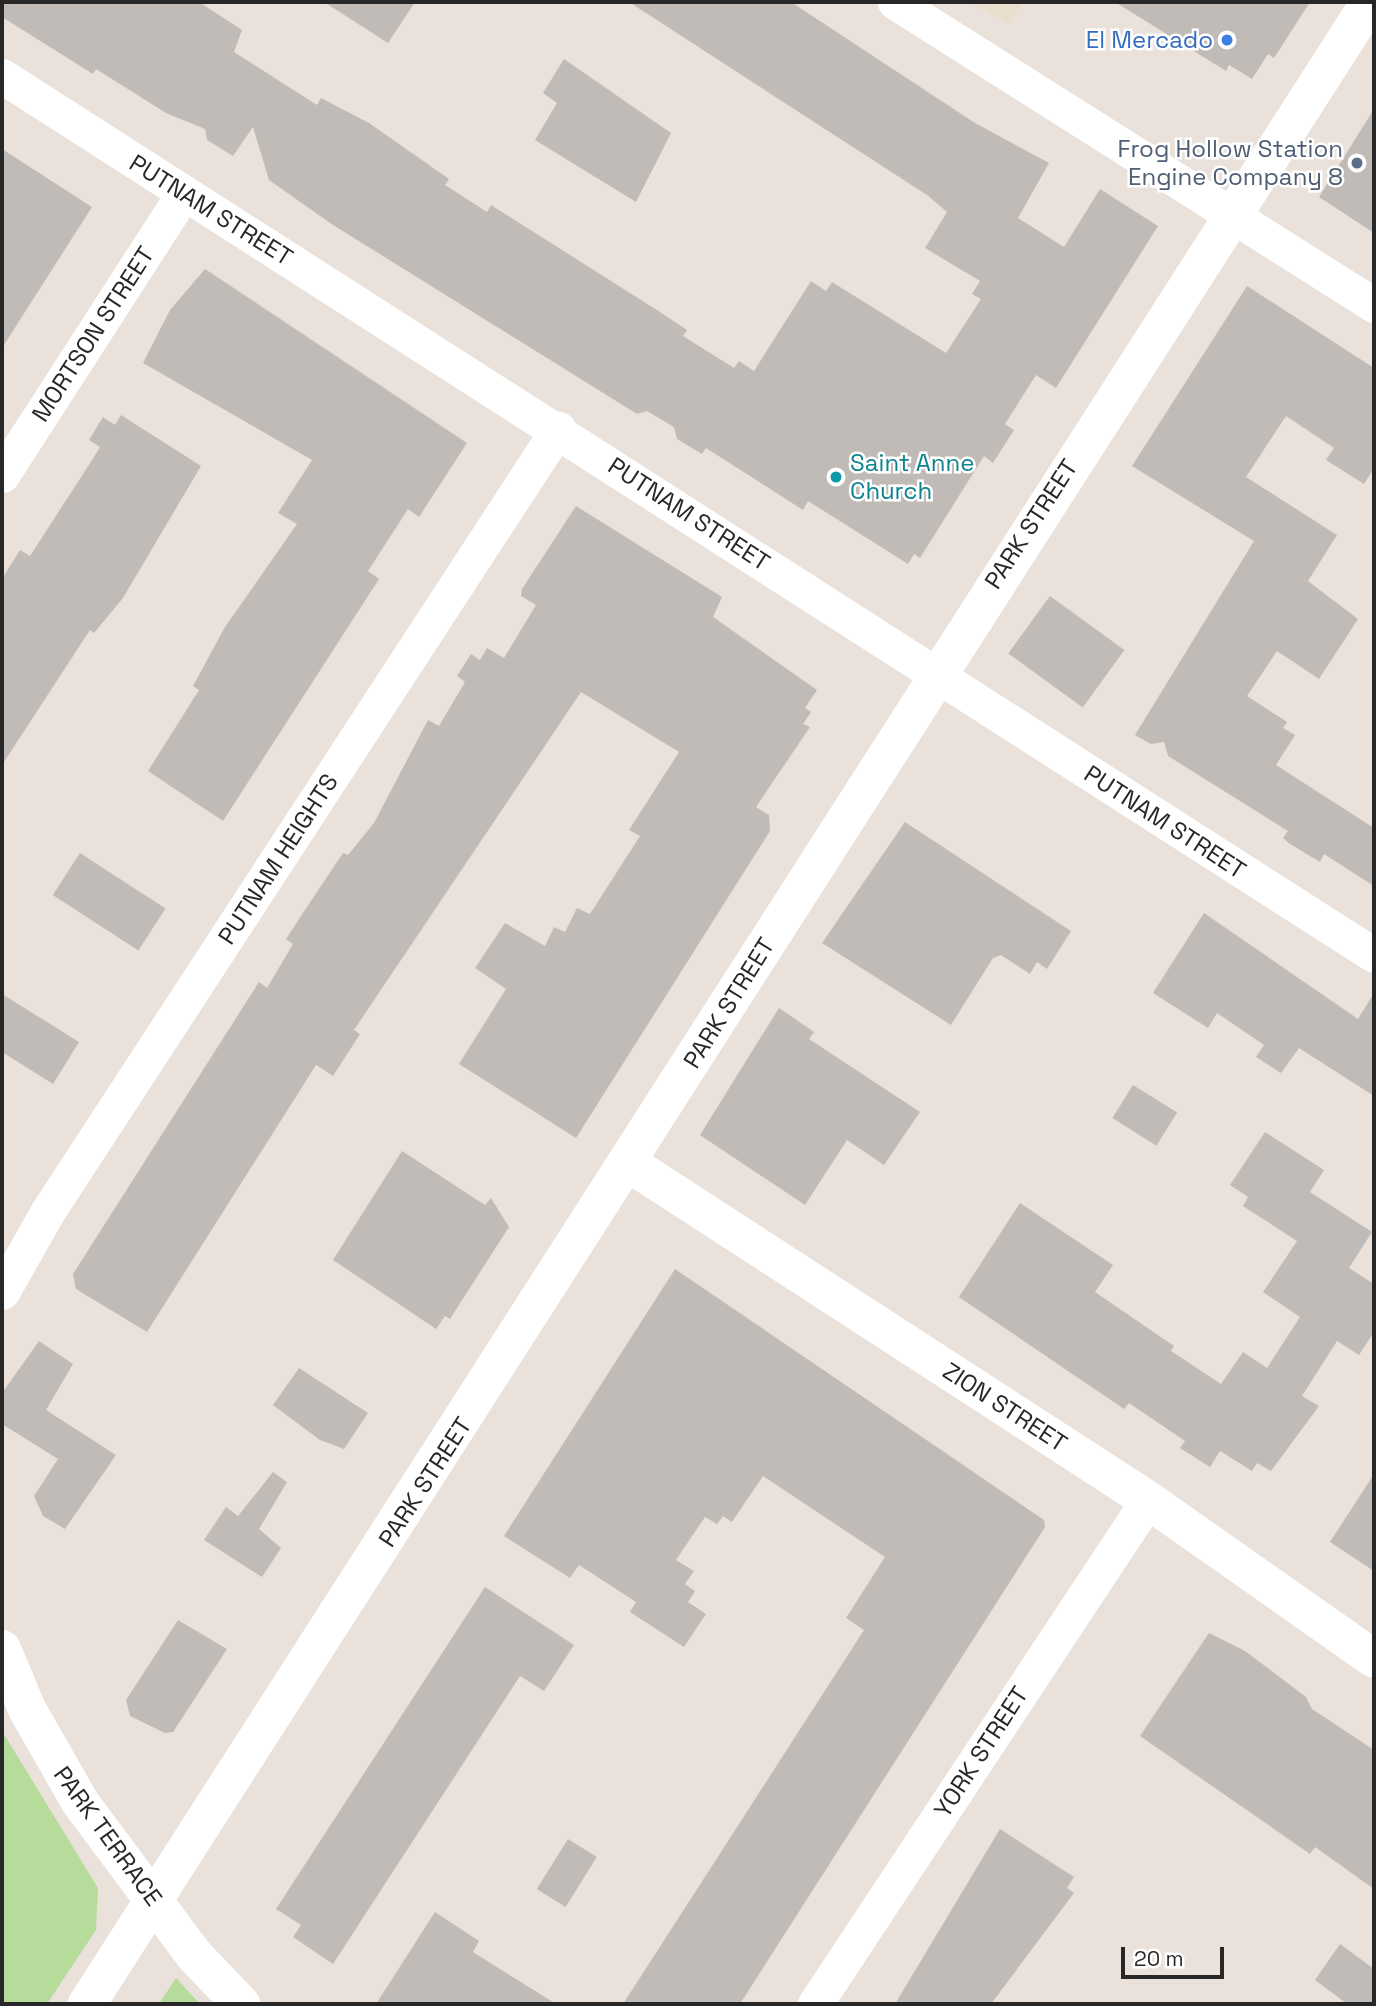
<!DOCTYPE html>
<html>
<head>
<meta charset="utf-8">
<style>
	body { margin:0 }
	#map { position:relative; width:1376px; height:2006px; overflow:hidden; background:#e9e1da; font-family:"Space Grotesk",sans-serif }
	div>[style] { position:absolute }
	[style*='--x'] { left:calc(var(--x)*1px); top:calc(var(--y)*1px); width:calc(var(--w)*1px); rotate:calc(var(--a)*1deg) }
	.education>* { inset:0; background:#e9ddcb }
	.green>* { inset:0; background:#b6db9b }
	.building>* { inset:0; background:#c1bbb7; transform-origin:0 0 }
	.minor>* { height:35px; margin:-17.5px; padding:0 17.5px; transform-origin:17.5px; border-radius:17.5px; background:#fff }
	.tertiary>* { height:38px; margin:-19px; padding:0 19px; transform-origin:19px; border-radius:19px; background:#fff }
	.secondary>* { height:38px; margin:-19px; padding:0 19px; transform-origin:19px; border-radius:19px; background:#fff }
	.dots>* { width:19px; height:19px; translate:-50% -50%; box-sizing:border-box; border:4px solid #fff; border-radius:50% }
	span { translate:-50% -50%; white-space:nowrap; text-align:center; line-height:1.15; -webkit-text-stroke:5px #fff; paint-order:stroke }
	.shop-label { font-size:24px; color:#366cbe }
	.right { translate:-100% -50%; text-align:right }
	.service-label { font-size:24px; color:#4e5e75 }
	.street-label { font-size:24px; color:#272727 }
	.culture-label { font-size:24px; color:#0d838f }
	.left { translate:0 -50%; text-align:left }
	.frame { position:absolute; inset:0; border:4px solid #272727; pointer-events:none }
	.scale { position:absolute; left:1121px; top:1947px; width:103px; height:32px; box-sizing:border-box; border:4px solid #272727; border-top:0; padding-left:9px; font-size:21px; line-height:24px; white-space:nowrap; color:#272727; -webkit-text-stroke:5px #fff; paint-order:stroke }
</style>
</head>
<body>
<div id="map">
	<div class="education">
		<i style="clip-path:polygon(972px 2px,1022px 2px,1008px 24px)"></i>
	</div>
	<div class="green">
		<i style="clip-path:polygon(2px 1731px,98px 1888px,96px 1930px,47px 2004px,2px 2004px)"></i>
		<i style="clip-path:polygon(176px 1978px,200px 2004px,159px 2004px)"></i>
	</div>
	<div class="building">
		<i style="clip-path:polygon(2px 2px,199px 2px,242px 30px,234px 52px,317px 105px,321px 98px,369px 123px,449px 179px,445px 185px,487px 212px,491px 205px,660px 312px,687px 330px,683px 336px,734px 368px,739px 361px,754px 371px,811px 281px,826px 291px,832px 282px,946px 353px,981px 299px,972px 294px,980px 281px,925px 248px,947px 212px,927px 195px,629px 2px,791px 2px,975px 123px,1049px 163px,1018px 218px,1064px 247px,1100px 189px,1158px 226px,1056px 388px,1036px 375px,1005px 424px,1014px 430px,993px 463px,984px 456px,920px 558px,914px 554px,908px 564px,808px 501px,803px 510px,706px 448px,702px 454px,677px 439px,674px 427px,647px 411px,637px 414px,333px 225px,269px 180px,253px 127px,233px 156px,207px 140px,205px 129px,166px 113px,96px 69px,93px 74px,2px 17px)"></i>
		<i style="clip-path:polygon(324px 2px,415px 2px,388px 43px)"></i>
		<i style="clip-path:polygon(1115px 2px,1310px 2px,1274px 58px,1268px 54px,1252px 79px,1229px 65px,1226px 71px)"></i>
		<i style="clip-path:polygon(564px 59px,671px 133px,636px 202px,535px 140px,557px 103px,543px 93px)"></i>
		<i style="clip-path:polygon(1374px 109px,1374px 233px,1319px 197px)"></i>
		<i style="clip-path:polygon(2px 149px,92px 207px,2px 348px)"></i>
		<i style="clip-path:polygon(205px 269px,467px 443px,419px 517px,408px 509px,368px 571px,379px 579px,223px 821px,148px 771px,199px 690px,193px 686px,225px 627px,297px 524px,278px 513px,312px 460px,143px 363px,170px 310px)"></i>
		<i style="clip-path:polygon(1247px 286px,1374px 368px,1374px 468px,1364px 484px,1326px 460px,1334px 448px,1286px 416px,1246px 477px,1337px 535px,1308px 581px,1358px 619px,1319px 679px,1277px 651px,1247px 696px,1287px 722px,1283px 728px,1295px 735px,1276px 765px,1374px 828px,1374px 886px,1324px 854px,1320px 862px,1290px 844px,1283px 838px,1288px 831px,1168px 756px,1164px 742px,1151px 744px,1135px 735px,1254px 541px,1132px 466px)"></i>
		<i style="clip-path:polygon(121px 415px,201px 466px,123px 598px,94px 633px,90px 630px,2px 765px,2px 579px,20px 550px,30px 556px,94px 457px,100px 447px,89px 440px,103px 417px,115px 425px)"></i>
		<i style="clip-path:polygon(576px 506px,722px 597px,713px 617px,817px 690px,805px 708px,811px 712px,803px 724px,810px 727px,756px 807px,769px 815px,770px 831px,576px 1138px,459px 1064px,506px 989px,475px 968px,505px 923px,545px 946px,554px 927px,565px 932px,577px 908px,590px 914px,640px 836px,629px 830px,679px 752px,581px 692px,354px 1030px,360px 1034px,333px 1076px,316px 1065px,147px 1332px,76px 1289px,73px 1274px,259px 982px,267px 988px,293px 944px,286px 939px,301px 916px,343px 853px,348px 855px,374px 823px,428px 720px,439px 726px,465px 682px,457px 676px,471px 654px,480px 660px,487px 648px,504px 658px,536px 605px,521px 596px,522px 589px)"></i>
		<i style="left:1050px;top:596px;width:92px;height:71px;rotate:36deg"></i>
		<i style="clip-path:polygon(905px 822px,1071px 931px,1047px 969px,1037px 962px,1030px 974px,1001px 955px,993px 958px,951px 1025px,822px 943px)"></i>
		<i style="left:80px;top:853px;width:102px;height:50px;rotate:33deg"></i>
		<i style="clip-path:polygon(1204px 913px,1358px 1019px,1374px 993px,1374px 1096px,1299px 1048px,1281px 1073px,1256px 1057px,1264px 1045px,1217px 1013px,1208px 1028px,1153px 993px)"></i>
		<i style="clip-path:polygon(2px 994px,79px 1042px,53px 1084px,2px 1052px)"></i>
		<i style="clip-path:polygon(779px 1008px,814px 1032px,809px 1039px,920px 1112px,884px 1165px,847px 1140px,805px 1205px,700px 1135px)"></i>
		<i style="left:1133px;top:1085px;width:52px;height:39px;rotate:32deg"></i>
		<i style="clip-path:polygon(1265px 1132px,1324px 1170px,1310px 1192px,1372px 1232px,1349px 1268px,1374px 1284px,1374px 1332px,1359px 1355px,1337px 1341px,1302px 1396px,1319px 1406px,1271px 1471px,1257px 1463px,1252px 1471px,1220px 1451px,1210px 1467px,1180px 1448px,1185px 1441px,1129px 1403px,1124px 1409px,959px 1297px,1020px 1203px,1113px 1265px,1095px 1292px,1174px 1346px,1171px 1351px,1221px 1384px,1243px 1352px,1267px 1368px,1300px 1317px,1263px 1292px,1297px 1241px,1243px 1206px,1248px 1197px,1230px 1185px)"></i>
		<i style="clip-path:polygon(402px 1151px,485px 1205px,491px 1198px,509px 1227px,450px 1319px,445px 1316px,436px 1329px,333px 1260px)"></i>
		<i style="clip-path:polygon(675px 1269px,1044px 1520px,1045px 1527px,740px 2004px,623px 2004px,864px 1630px,846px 1618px,885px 1557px,763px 1476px,732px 1522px,723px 1516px,717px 1524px,705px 1517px,676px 1560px,694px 1571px,685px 1584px,695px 1591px,688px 1602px,706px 1614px,684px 1647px,630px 1612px,636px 1602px,579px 1565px,570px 1578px,504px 1536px)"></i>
		<i style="clip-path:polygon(39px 1341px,73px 1364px,46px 1410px,116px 1455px,65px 1529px,43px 1516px,34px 1496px,58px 1459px,2px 1424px,2px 1393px)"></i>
		<i style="clip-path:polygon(299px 1368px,368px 1413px,344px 1449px,320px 1440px,273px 1405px)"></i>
		<i style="clip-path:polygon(273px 1472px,287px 1482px,259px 1529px,281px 1548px,262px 1577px,204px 1540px,226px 1507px,238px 1516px)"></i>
		<i style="clip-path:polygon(1374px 1474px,1374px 1571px,1330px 1542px)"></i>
		<i style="clip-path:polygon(485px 1587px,574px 1645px,544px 1691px,520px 1676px,333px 1964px,293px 1937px,301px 1925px,276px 1909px)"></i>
		<i style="clip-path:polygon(178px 1620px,227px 1649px,173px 1732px,165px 1733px,130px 1716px,126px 1700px)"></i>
		<i style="clip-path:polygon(1209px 1633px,1245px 1651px,1306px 1697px,1312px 1709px,1374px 1750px,1374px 1889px,1315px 1847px,1310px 1854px,1140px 1736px)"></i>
		<i style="clip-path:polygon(1000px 1829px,1074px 1877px,1067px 1888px,1074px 1893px,991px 2004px,895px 2004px)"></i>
		<i style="left:568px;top:1839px;width:34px;height:59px;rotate:32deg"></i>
		<i style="clip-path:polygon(435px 1912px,479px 1941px,473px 1952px,556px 2004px,376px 2004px)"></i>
		<i style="clip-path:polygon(1340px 1944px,1374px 1969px,1374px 2004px,1347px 2004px,1315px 1980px)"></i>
	</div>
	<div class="minor">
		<i style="--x:895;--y:2;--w:567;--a:32.32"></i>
		<i style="--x:2;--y:76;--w:1629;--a:32.65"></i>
		<i style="--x:2;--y:475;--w:336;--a:-57.2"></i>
		<i style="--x:2;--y:1292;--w:93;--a:-60.4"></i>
		<i style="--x:48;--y:1211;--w:934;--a:-56.89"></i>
		<i style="--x:815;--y:2004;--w:604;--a:-56.55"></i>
	</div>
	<div class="tertiary">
		<i style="--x:630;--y:1164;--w:617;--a:32.97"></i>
		<i style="--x:1148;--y:1500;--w:276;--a:35.1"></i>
	</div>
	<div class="secondary">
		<i style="--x:2;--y:1649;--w:65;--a:67.4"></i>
		<i style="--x:27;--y:1709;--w:107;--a:60.3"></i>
		<i style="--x:80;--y:1802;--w:191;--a:53.3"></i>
		<i style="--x:194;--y:1955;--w:68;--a:46.2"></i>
		<i style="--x:87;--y:2004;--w:2378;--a:-57.35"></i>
	</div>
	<div class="dots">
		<i style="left:1227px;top:40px;background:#3f7fe0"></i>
		<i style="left:1357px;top:163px;background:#5c6f8a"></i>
		<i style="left:836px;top:477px;background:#0f9aa8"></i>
	</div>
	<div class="shop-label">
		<span class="right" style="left:1213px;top:40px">El Mercado</span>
	</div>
	<div class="service-label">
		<span class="right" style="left:1343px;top:163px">Frog Hollow Station<br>Engine Company 8</span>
	</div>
	<div class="street-label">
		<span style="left:211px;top:210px;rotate:32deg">PUTNAM STREET</span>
		<span style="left:93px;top:334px;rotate:-57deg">MORTSON STREET</span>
		<span style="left:689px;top:514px;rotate:33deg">PUTNAM STREET</span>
		<span style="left:1031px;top:524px;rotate:-57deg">PARK STREET</span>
		<span style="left:1165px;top:822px;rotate:33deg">PUTNAM STREET</span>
		<span style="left:278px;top:859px;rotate:-57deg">PUTNAM HEIGHTS</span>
		<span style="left:729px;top:1003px;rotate:-58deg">PARK STREET</span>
		<span style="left:1005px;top:1407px;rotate:33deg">ZION STREET</span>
		<span style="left:425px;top:1482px;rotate:-57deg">PARK STREET</span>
		<span style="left:981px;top:1752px;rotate:-57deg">YORK STREET</span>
		<span style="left:108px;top:1836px;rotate:54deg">PARK TERRACE</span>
	</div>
	<div class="culture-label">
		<span class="left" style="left:850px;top:477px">Saint Anne<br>Church</span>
	</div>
	<div class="frame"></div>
	<div class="scale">20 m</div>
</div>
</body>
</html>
